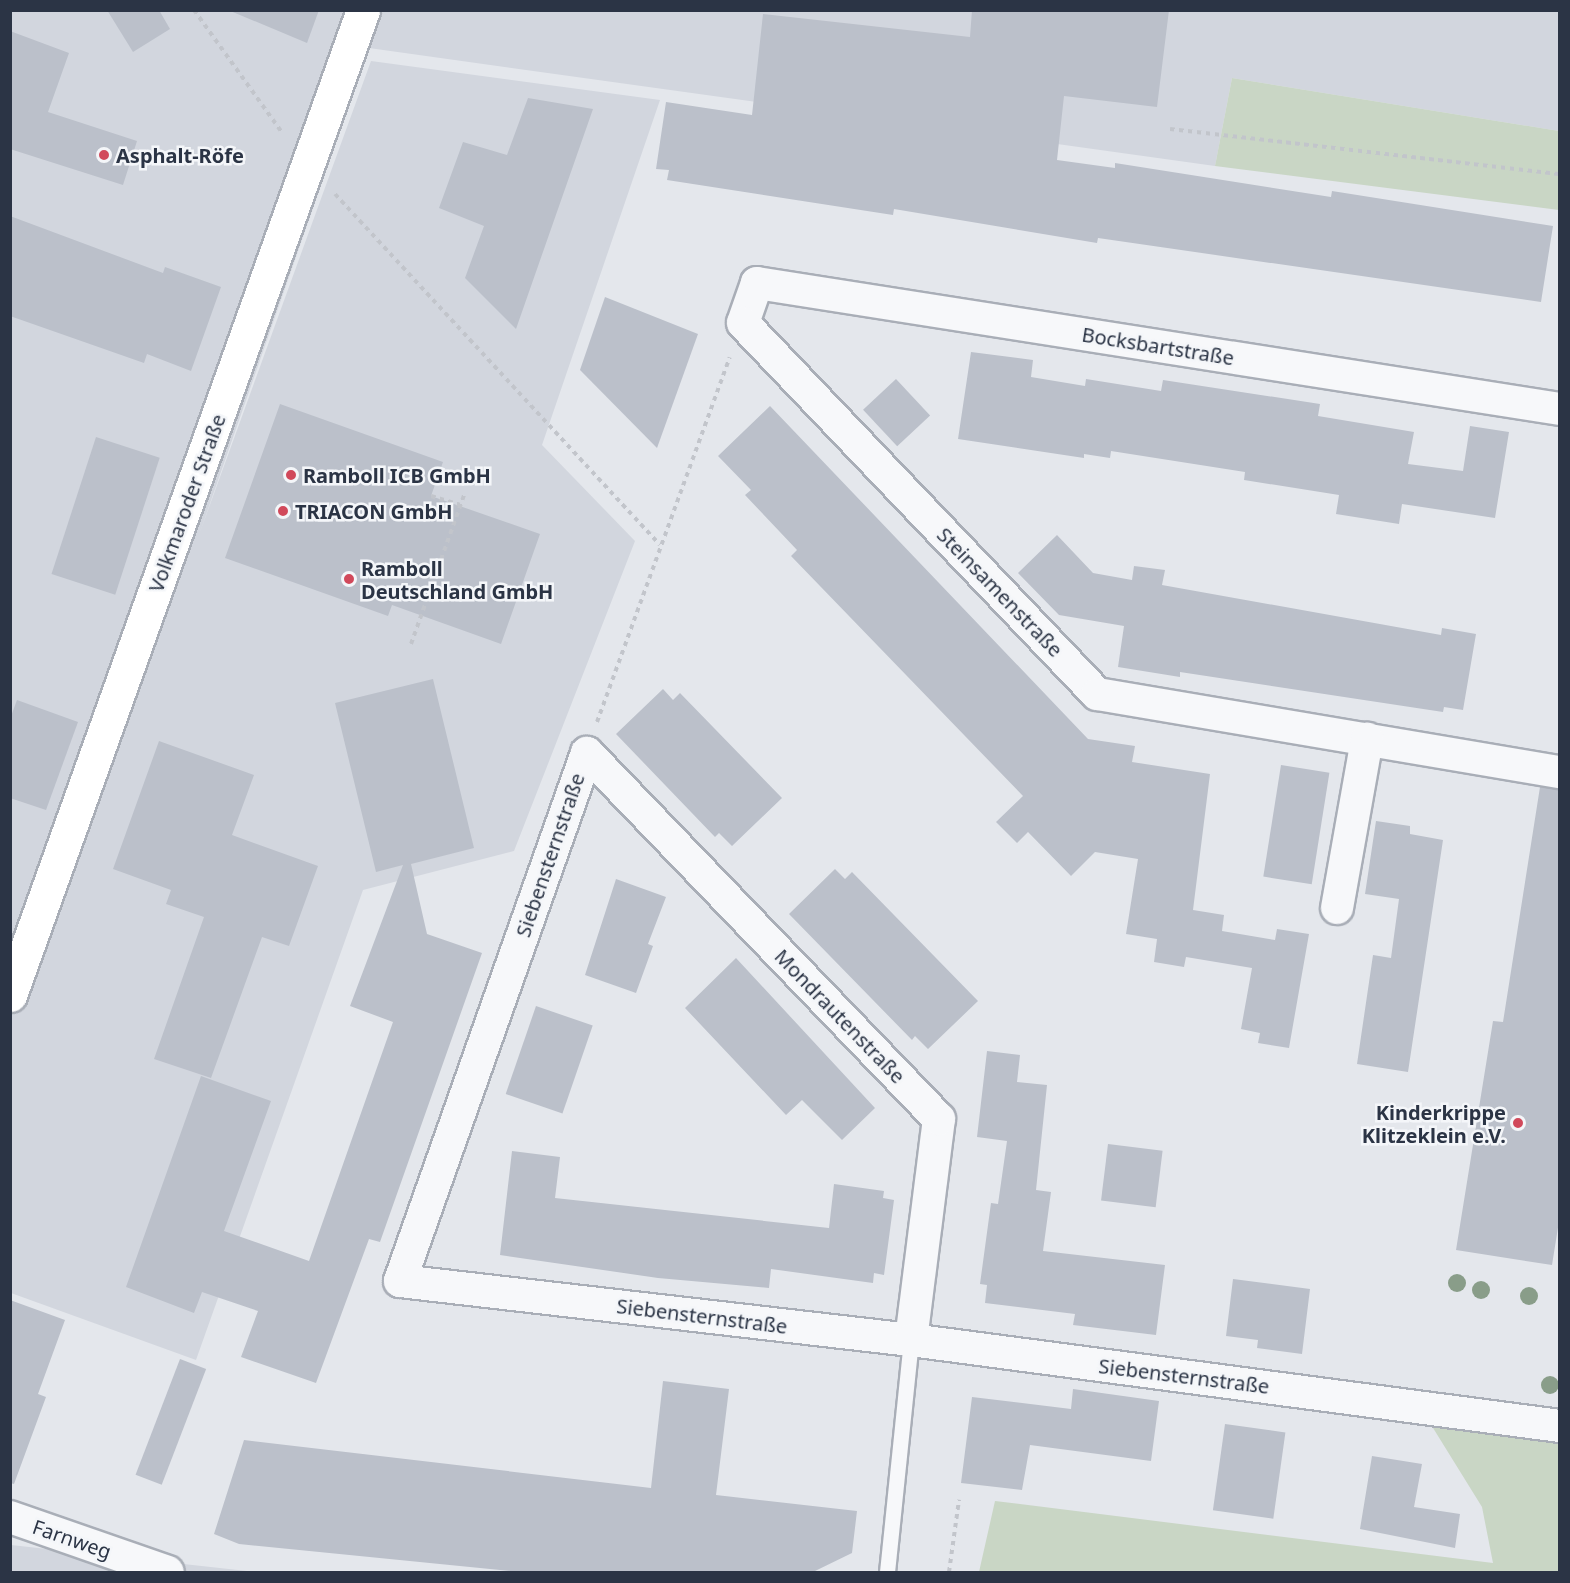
<!DOCTYPE html>
<html>
<head>
<meta charset="utf-8">
<style>
	body { margin:0 }
	#map { position:relative; width:1570px; height:1583px; overflow:hidden; background:#e4e7ec; font-family:"Noto Sans",sans-serif }
	div>[style] { position:absolute }
	[style*='--x'] { left:calc(var(--x)*1px); top:calc(var(--y)*1px); width:calc(var(--w)*1px); rotate:calc(var(--a)*1deg) }
	.built>* { inset:0; background:#d2d6de }
	.green>* { inset:0; background:#c9d6c5 }
	.building>* { inset:0; background:#bbc0ca; transform-origin:0 0 }
	.path>* { height:4px; margin-top:-2px; transform-origin:0; background:repeating-linear-gradient(90deg,#c2c5cb 0 4.5px,transparent 0 9px) }
	.roads { filter:drop-shadow(2px 0 #a9aeb7) drop-shadow(-2px 0 #a9aeb7) drop-shadow(0 2px #a9aeb7) drop-shadow(0 -2px #a9aeb7) }
	.lane>* { height:15px; margin:-7.5px; padding:0 7.5px; transform-origin:7.5px; border-radius:7.5px; background:#f7f8fa }
	.street>* { height:32px; margin:-16px; padding:0 16px; transform-origin:16px; border-radius:16px; background:#f7f8fa }
	.secondary>* { height:33px; margin:-16.5px; padding:0 16.5px; transform-origin:16.5px; border-radius:16.5px; background:#fff }
	.trees>* { width:18px; height:18px; margin:-9px; border-radius:50%; background:#899d89 }
	.dots>* { width:16px; height:16px; translate:-50% -50%; box-sizing:border-box; border:3px solid #f4f6f9; border-radius:50% }
	span { translate:-50% -50%; white-space:nowrap; text-align:center; line-height:1.15; -webkit-text-stroke:5px #f4f6f9; paint-order:stroke }
	.poi-label { font-size:20px; color:#2b3445; font-weight:700 }
	.left { translate:0 -50%; text-align:left }
	.right { translate:-100% -50%; text-align:right }
	.street-label { font-size:20px; color:#2b3445 }
	.frame { position:absolute; inset:0; border:12px solid #2b3445; pointer-events:none }
</style>
</head>
<body>
<div id="map">
	<div class="built">
		<i style="clip-path:polygon(11px 11px,1559px 11px,1559px 131px,1232px 78px,1215px 166px,369px 48px,200px 532px,371px 61px,660px 100px,542px 445px,635px 541px,514px 851px,363px 890px,196px 1360px,11px 1293px)"></i>
		<i style="clip-path:polygon(11px 1545px,257px 1572px,11px 1572px)"></i>
	</div>
	<div class="green">
		<i style="clip-path:polygon(1232px 78px,1559px 131px,1559px 210px,1215px 166px)"></i>
		<i style="clip-path:polygon(1425px 1415px,1559px 1435px,1559px 1572px,979px 1572px,995px 1501px,1493px 1563px,1482px 1507px)"></i>
	</div>
	<div class="building">
		<i style="clip-path:polygon(107px 10px,159px 10px,170px 29px,133px 52px)"></i>
		<i style="clip-path:polygon(228px 10px,319px 10px,307px 43px)"></i>
		<i style="clip-path:polygon(972px 10px,1169px 10px,1157px 107px,1064px 96px,1057px 160px,1115px 168px,1115px 163px,1331px 197px,1332px 191px,1553px 226px,1541px 302px,1098px 238px,1097px 243px,894px 209px,893px 215px,667px 180px,669px 170px,656px 169px,666px 102px,752px 115px,763px 14px,970px 37px)"></i>
		<i style="clip-path:polygon(10px 31px,69px 53px,48px 112px,137px 141px,123px 185px,10px 149px)"></i>
		<i style="clip-path:polygon(528px 98px,593px 109px,516px 329px,465px 278px,484px 226px,439px 208px,463px 142px,507px 155px)"></i>
		<i style="clip-path:polygon(10px 216px,163px 273px,165px 267px,221px 287px,191px 371px,147px 354px,144px 363px,10px 316px)"></i>
		<i style="clip-path:polygon(605px 297px,698px 334px,657px 448px,580px 370px)"></i>
		<i style="clip-path:polygon(971px 352px,1033px 360px,1031px 377px,1085px 386px,1086px 379px,1161px 391px,1163px 380px,1320px 404px,1318px 416px,1414px 432px,1408px 464px,1463px 471px,1470px 426px,1509px 432px,1495px 518px,1402px 504px,1399px 524px,1336px 514px,1339px 495px,1244px 480px,1245px 472px,1111px 451px,1110px 458px,1084px 454px,1084px 458px,958px 439px)"></i>
		<i style="left:896px;top:379px;width:50px;height:45px;rotate:47deg"></i>
		<i style="clip-path:polygon(280px 404px,443px 462px,431px 496px,540px 534px,501px 644px,392px 605px,388px 616px,225px 558px)"></i>
		<i style="clip-path:polygon(770px 406px,1088px 739px,1135px 746px,1132px 762px,1210px 774px,1193px 910px,1224px 915px,1222px 931px,1275px 940px,1277px 929px,1309px 934px,1289px 1048px,1258px 1043px,1260px 1033px,1241px 1029px,1252px 968px,1186px 957px,1184px 967px,1154px 962px,1157px 939px,1126px 934px,1138px 859px,1095px 852px,1071px 876px,1028px 832px,1017px 843px,996px 822px,1023px 796px,791px 556px,797px 550px,745px 495px,751px 490px,718px 456px)"></i>
		<i style="left:96px;top:437px;width:67px;height:144px;rotate:18deg"></i>
		<i style="clip-path:polygon(1057px 535px,1093px 573px,1132px 580px,1134px 566px,1165px 570px,1162px 585px,1441px 635px,1442px 628px,1476px 634px,1463px 710px,1444px 707px,1443px 712px,1180px 672px,1180px 677px,1118px 667px,1124px 626px,1059px 615px,1018px 573px)"></i>
		<i style="clip-path:polygon(433px 679px,474px 848px,411px 864px,427px 934px,482px 953px,380px 1242px,369px 1239px,316px 1383px,241px 1357px,258px 1311px,202px 1292px,194px 1313px,126px 1287px,201px 1076px,271px 1101px,224px 1231px,309px 1261px,393px 1022px,350px 1006px,403px 865px,376px 872px,335px 703px)"></i>
		<i style="clip-path:polygon(663px 689px,673px 700px,680px 693px,782px 798px,732px 846px,719px 833px,715px 837px,616px 734px)"></i>
		<i style="clip-path:polygon(17px 700px,78px 722px,46px 810px,10px 798px,10px 719px)"></i>
		<i style="clip-path:polygon(159px 741px,254px 775px,232px 835px,318px 866px,289px 946px,262px 937px,211px 1078px,154px 1059px,204px 917px,166px 904px,171px 890px,113px 869px)"></i>
		<i style="left:1281px;top:765px;width:49px;height:113px;rotate:9deg"></i>
		<i style="clip-path:polygon(1540px 787px,1560px 790px,1560px 1215px,1552px 1265px,1456px 1250px,1493px 1021px,1503px 1022px)"></i>
		<i style="clip-path:polygon(1376px 821px,1410px 826px,1410px 834px,1443px 840px,1408px 1072px,1357px 1064px,1373px 955px,1391px 958px,1399px 899px,1365px 894px)"></i>
		<i style="clip-path:polygon(835px 869px,845px 879px,852px 872px,978px 1001px,928px 1049px,915px 1036px,912px 1040px,789px 914px)"></i>
		<i style="clip-path:polygon(616px 879px,666px 897px,648px 944px,653px 946px,636px 993px,585px 975px)"></i>
		<i style="clip-path:polygon(736px 958px,875px 1108px,842px 1140px,802px 1100px,786px 1115px,685px 1008px)"></i>
		<i style="left:536px;top:1006px;width:60px;height:93px;rotate:19deg"></i>
		<i style="clip-path:polygon(987px 1051px,1020px 1055px,1017px 1082px,1047px 1085px,1036px 1190px,1051px 1192px,1043px 1251px,1165px 1265px,1156px 1335px,1073px 1325px,1075px 1314px,985px 1303px,987px 1285px,980px 1284px,991px 1203px,998px 1204px,1007px 1141px,977px 1137px)"></i>
		<i style="left:1108px;top:1144px;width:55px;height:57px;rotate:7deg"></i>
		<i style="clip-path:polygon(512px 1151px,560px 1157px,555px 1198px,665px 1210px,829px 1228px,834px 1184px,884px 1191px,883px 1198px,894px 1200px,884px 1275px,874px 1273px,873px 1283px,771px 1269px,769px 1288px,658px 1278px,500px 1255px)"></i>
		<i style="clip-path:polygon(1233px 1279px,1310px 1289px,1302px 1354px,1257px 1348px,1258px 1340px,1226px 1336px)"></i>
		<i style="clip-path:polygon(10px 1300px,65px 1320px,38px 1394px,46px 1397px,14px 1484px,10px 1483px)"></i>
		<i style="left:180px;top:1359px;width:28px;height:124px;rotate:21deg"></i>
		<i style="clip-path:polygon(663px 1381px,729px 1389px,716px 1495px,857px 1511px,852px 1553px,813px 1572px,521px 1572px,239px 1544px,214px 1534px,244px 1440px,651px 1488px)"></i>
		<i style="clip-path:polygon(1073px 1389px,1159px 1401px,1151px 1461px,1030px 1445px,1022px 1490px,961px 1483px,972px 1397px,1071px 1409px)"></i>
		<i style="left:1225px;top:1424px;width:61px;height:87px;rotate:8deg"></i>
		<i style="clip-path:polygon(1372px 1456px,1422px 1464px,1414px 1507px,1460px 1514px,1455px 1548px,1360px 1529px)"></i>
	</div>
	<div class="path">
		<i style="--x:194;--y:10;--w:149;--a:54.3"></i>
		<i style="--x:1170;--y:129;--w:393;--a:6.6"></i>
		<i style="--x:335;--y:194;--w:478;--a:47.2"></i>
		<i style="--x:431;--y:496;--w:30;--a:17"></i>
		<i style="--x:411;--y:644;--w:158;--a:-70.4"></i>
		<i style="--x:597;--y:722;--w:388;--a:-70"></i>
		<i style="--x:949;--y:1572;--w:73;--a:-82.1"></i>
	</div>
	<div class="roads">
		<div class="lane">
			<i style="--x:887;--y:1572;--w:233;--a:-84.1"></i>
		</div>
		<div class="street">
			<i style="--x:1560;--y:409;--w:813;--a:-171.08"></i>
			<i style="--x:757;--y:283;--w:42;--a:109.3"></i>
			<i style="--x:743;--y:323;--w:513;--a:46.34"></i>
			<i style="--x:1097;--y:694;--w:470;--a:9.6"></i>
			<i style="--x:1337;--y:908;--w:172;--a:-79.9"></i>
			<i style="--x:911;--y:1340;--w:223;--a:-82.8"></i>
			<i style="--x:939;--y:1119;--w:508;--a:-133.88"></i>
			<i style="--x:587;--y:753;--w:560;--a:109.5"></i>
			<i style="--x:400;--y:1281;--w:514;--a:6.59"></i>
			<i style="--x:911;--y:1340;--w:655;--a:7.55"></i>
			<i style="--x:10;--y:1517;--w:167;--a:19.2"></i>
		</div>
		<div class="secondary">
			<i style="--x:10;--y:995;--w:1046;--a:-70.28"></i>
		</div>
	</div>
	<div class="trees">
		<i style="left:1457px;top:1283px"></i>
		<i style="left:1481px;top:1290px"></i>
		<i style="left:1529px;top:1296px"></i>
		<i style="left:1550px;top:1385px"></i>
	</div>
	<div class="dots">
		<i style="left:104px;top:155px;background:#d1495b"></i>
		<i style="left:291px;top:475px;background:#d1495b"></i>
		<i style="left:283px;top:511px;background:#d1495b"></i>
		<i style="left:349px;top:579px;background:#d1495b"></i>
		<i style="left:1518px;top:1123px;background:#d1495b"></i>
	</div>
	<div class="poi-label">
		<span class="left" style="left:116px;top:155px">Asphalt-Röfe</span>
		<span class="left" style="left:303px;top:475px">Ramboll ICB GmbH</span>
		<span class="left" style="left:295px;top:511px">TRIACON GmbH</span>
		<span class="left" style="left:361px;top:580px">Ramboll<br>Deutschland GmbH</span>
		<span class="right" style="left:1506px;top:1124px">Kinderkrippe<br>Klitzeklein e.V.</span>
	</div>
	<div class="street-label">
		<span style="left:1158px;top:346px;rotate:9deg">Bocksbartstraße</span>
		<span style="left:187px;top:503px;rotate:-70deg">Volkmaroder Straße</span>
		<span style="left:1000px;top:592px;rotate:46deg">Steinsamenstraße</span>
		<span style="left:550px;top:855px;rotate:-71deg">Siebensternstraße</span>
		<span style="left:840px;top:1016px;rotate:46deg">Mondrautenstraße</span>
		<span style="left:702px;top:1316px;rotate:7deg">Siebensternstraße</span>
		<span style="left:1184px;top:1376px;rotate:7deg">Siebensternstraße</span>
		<span style="left:72px;top:1539px;rotate:19deg">Farnweg</span>
	</div>
	<div class="frame"></div>
</div>
</body>
</html>
